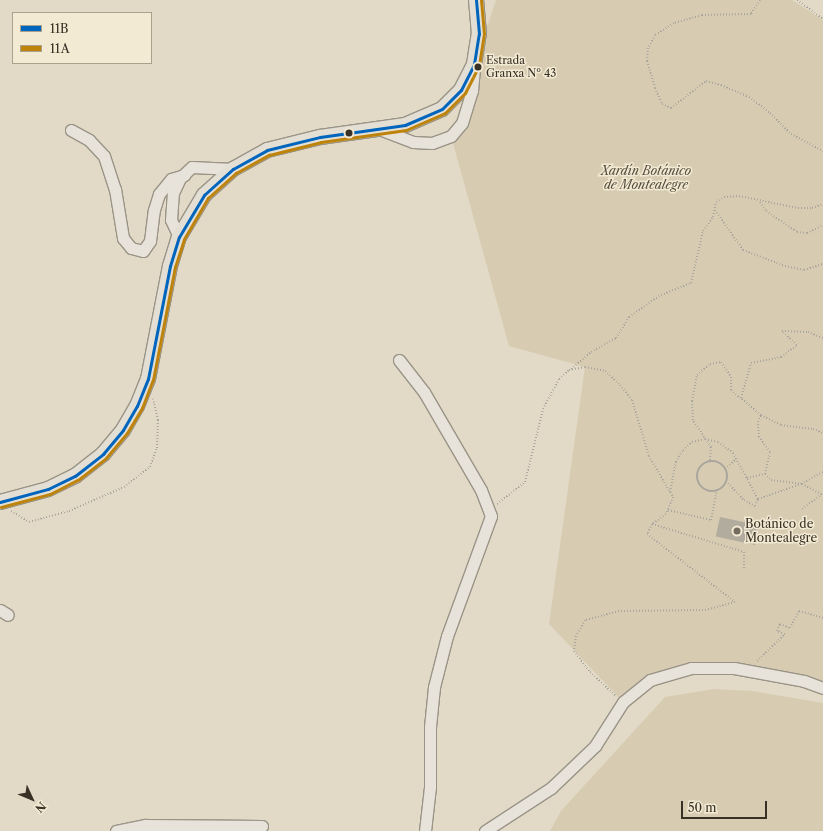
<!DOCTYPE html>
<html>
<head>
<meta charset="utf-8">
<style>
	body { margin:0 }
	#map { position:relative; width:823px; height:831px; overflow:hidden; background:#e2dac6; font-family:"Libre Caslon Text",serif }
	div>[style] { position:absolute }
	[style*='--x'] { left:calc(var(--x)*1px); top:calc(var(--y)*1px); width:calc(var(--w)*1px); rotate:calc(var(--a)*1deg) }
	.green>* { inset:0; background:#d7ccb2 }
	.building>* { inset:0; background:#b2ac9f; transform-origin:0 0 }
	.path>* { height:2px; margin-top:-1px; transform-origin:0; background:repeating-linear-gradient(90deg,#aaa69e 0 1px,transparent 0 3px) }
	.path>.ring { margin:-1px; padding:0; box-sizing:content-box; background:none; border:2px solid #aaa69e; border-radius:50% }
	.roads { filter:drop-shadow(1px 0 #999487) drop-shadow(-1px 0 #999487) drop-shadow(0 1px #999487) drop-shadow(0 -1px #999487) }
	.minor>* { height:11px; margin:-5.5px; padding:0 5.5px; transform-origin:5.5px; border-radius:5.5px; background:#e8e3da }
	.major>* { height:14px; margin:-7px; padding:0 7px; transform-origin:7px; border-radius:7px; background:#e4dfd4 }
	.bus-1>* { height:3px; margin:-1.5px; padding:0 1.5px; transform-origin:1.5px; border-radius:1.5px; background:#0065bd }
	.bus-2>* { height:3px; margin:-1.5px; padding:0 1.5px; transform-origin:1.5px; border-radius:1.5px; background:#be830b }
	.dots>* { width:11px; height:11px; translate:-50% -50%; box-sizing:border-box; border:2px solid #f3ead3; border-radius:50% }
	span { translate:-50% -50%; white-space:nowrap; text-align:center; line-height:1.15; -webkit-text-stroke:3px #f3ead3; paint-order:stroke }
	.bus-label { font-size:11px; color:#393026 }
	.left { translate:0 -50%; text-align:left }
	.park-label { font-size:12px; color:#574d3f; font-style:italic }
	.poi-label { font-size:12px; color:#393026 }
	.legend { position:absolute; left:12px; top:12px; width:140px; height:52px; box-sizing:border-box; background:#f3ead3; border:1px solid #a9a08e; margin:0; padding:5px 7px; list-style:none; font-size:12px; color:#393026 }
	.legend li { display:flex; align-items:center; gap:8px; height:20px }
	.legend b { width:20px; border:1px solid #a9a08e }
	.north { position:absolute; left:12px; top:779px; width:40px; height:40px; -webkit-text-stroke:3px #f3ead3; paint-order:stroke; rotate:134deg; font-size:11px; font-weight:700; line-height:16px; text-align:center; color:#393026 }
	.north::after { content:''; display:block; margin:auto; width:14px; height:18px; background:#393026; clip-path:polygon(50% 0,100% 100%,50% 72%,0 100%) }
	.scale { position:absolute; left:681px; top:801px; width:86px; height:18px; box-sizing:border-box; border:2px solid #393026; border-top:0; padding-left:5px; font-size:12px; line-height:14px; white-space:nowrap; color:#393026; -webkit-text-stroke:3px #f3ead3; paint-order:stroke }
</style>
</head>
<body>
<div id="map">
	<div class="green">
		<i style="clip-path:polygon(496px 0,792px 0,823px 20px,823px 690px,747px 670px,650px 680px,623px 702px,549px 624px,585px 367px,509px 346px,451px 136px)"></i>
		<i style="clip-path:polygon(714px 689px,752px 691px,823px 703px,823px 831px,550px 831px,561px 811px,665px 697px)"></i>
	</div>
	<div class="building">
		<i style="left:720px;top:517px;width:40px;height:20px;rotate:12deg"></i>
	</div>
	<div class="path">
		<i style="--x:760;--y:0;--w:17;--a:123"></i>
		<i style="--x:751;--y:14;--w:49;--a:178.8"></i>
		<i style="--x:702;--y:15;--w:29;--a:164"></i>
		<i style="--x:674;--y:23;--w:22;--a:148"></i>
		<i style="--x:655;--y:35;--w:15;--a:118"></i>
		<i style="--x:648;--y:48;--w:13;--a:94"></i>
		<i style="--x:647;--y:61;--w:28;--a:73"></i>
		<i style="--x:655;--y:88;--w:17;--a:66"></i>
		<i style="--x:662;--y:104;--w:10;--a:24"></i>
		<i style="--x:671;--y:108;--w:44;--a:-37.6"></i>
		<i style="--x:706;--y:81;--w:16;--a:15"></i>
		<i style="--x:721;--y:85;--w:30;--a:23"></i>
		<i style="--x:749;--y:97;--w:26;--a:37"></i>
		<i style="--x:770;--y:113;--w:30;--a:45"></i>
		<i style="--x:791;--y:134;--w:36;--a:28"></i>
		<i style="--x:797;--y:0;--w:32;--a:36"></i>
		<i style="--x:760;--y:202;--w:11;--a:56"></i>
		<i style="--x:766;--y:211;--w:37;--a:34"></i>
		<i style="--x:797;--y:232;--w:10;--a:6"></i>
		<i style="--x:807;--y:233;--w:18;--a:-27"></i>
		<i style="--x:715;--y:210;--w:49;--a:55"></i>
		<i style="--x:743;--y:250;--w:45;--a:20.9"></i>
		<i style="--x:785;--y:266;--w:19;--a:12"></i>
		<i style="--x:804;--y:270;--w:20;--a:-18"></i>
		<i style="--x:571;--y:369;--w:26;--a:-40"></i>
		<i style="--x:591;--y:352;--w:29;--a:-29"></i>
		<i style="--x:616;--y:338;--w:25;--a:-58"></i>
		<i style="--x:629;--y:317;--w:39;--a:-35"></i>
		<i style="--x:661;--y:295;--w:32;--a:-22"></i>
		<i style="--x:691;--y:283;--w:53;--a:-77"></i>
		<i style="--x:703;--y:231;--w:17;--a:-54"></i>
		<i style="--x:713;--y:217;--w:15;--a:-79"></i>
		<i style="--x:716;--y:202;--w:9;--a:-32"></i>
		<i style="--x:724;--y:197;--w:15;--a:-4"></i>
		<i style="--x:739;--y:196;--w:60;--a:11.5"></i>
		<i style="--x:798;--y:208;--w:14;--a:0"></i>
		<i style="--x:812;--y:208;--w:12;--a:-20"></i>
		<i style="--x:761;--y:415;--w:22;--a:27"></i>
		<i style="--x:781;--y:425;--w:32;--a:7"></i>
		<i style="--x:813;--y:429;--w:11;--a:22"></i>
		<i style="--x:710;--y:460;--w:13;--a:-86"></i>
		<i style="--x:711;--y:447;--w:32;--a:-124"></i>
		<i style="--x:693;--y:420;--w:19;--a:-93"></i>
		<i style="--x:692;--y:401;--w:26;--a:-79"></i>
		<i style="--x:697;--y:375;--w:17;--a:-40"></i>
		<i style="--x:710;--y:364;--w:11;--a:-10"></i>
		<i style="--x:721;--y:362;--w:18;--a:56"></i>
		<i style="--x:731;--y:377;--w:13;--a:90"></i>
		<i style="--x:731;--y:390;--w:12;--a:42"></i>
		<i class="ring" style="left:697px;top:461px;width:28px;height:28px"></i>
		<i style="--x:725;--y:469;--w:15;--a:-42"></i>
		<i style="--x:765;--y:474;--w:23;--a:-77"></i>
		<i style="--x:770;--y:452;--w:19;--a:-126"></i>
		<i style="--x:759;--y:437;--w:15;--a:-94"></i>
		<i style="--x:758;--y:422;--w:8;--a:-67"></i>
		<i style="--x:761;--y:415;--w:26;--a:-140"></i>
		<i style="--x:741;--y:398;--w:36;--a:-74"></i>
		<i style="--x:751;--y:363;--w:31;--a:-11"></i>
		<i style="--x:781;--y:357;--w:20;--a:-37"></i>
		<i style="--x:797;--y:345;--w:21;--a:-137"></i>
		<i style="--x:782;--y:331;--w:26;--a:2"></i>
		<i style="--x:808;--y:332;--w:16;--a:22"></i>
		<i style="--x:747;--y:478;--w:18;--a:-13"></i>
		<i style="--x:765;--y:474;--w:8;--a:45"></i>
		<i style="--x:771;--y:480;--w:31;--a:7"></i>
		<i style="--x:802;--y:484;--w:24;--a:28"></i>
		<i style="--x:726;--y:481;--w:26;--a:47"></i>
		<i style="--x:744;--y:500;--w:13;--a:29"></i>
		<i style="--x:755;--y:506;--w:8;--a:-67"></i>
		<i style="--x:670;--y:492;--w:31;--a:-79"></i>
		<i style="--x:676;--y:462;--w:14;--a:-60"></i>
		<i style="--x:683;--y:450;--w:12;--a:-42"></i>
		<i style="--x:692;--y:442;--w:13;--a:-13"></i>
		<i style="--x:705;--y:439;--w:13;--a:13"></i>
		<i style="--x:718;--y:442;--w:19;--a:36"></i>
		<i style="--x:733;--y:453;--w:52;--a:61.5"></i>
		<i style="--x:758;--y:499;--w:46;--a:-19.2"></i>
		<i style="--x:801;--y:484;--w:25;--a:-29"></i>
		<i style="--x:497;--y:504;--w:36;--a:-38"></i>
		<i style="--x:525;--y:482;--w:75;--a:-76.1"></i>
		<i style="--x:543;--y:409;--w:34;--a:-62"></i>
		<i style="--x:559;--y:379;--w:13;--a:-42"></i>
		<i style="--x:569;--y:370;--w:16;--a:-11"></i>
		<i style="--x:585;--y:367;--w:20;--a:11"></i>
		<i style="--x:605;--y:371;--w:21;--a:43"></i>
		<i style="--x:620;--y:385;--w:19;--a:51"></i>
		<i style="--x:632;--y:400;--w:59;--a:73.1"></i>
		<i style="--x:649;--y:456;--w:48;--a:59.7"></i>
		<i style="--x:673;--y:497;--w:18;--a:112"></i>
		<i style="--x:666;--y:514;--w:17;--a:144"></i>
		<i style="--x:652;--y:524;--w:11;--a:117"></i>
		<i style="--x:647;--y:534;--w:111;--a:37.7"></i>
		<i style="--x:735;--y:602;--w:30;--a:165"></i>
		<i style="--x:706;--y:610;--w:87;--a:179.3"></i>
		<i style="--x:619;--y:611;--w:35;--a:165"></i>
		<i style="--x:585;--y:620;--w:18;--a:119"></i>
		<i style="--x:576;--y:636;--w:15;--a:98"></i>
		<i style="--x:574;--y:651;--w:26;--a:53"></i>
		<i style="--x:590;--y:672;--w:35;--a:43"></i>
		<i style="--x:802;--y:509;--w:25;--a:-37"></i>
		<i style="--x:668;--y:510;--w:44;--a:13.1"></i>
		<i style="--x:711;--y:520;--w:31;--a:-79"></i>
		<i style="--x:11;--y:511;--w:21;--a:31"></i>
		<i style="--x:29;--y:522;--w:41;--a:-15.4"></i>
		<i style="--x:69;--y:511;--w:60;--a:-23.6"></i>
		<i style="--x:124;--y:487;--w:33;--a:-38"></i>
		<i style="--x:150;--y:467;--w:20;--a:-70"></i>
		<i style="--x:157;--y:448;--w:28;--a:-88"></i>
		<i style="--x:158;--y:420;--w:22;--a:-103"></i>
		<i style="--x:652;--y:524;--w:96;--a:16.9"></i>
		<i style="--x:744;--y:552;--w:16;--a:90"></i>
		<i style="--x:757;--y:661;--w:39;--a:-44"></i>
		<i style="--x:785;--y:634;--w:9;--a:-159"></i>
		<i style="--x:777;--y:631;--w:8;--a:-67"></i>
		<i style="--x:780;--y:624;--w:11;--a:22"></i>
		<i style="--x:790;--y:628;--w:19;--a:-62"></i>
		<i style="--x:799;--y:611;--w:25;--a:16"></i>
	</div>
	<div class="roads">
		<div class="minor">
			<i style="--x:71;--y:130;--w:21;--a:29"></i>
			<i style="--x:89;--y:140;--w:22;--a:47"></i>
			<i style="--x:104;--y:156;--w:35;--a:72"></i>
			<i style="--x:115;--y:189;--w:50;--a:80.7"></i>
			<i style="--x:123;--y:238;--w:13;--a:51"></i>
			<i style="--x:131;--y:248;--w:12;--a:14"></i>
			<i style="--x:143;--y:251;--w:12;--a:-55"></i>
			<i style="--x:150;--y:241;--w:31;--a:-83"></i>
			<i style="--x:154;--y:210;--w:17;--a:-73"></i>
			<i style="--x:159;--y:194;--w:19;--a:-51"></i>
			<i style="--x:171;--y:179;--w:14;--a:-17"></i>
			<i style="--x:382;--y:130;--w:33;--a:21"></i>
			<i style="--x:413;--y:142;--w:19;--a:3"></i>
			<i style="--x:432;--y:143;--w:20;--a:-20"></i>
			<i style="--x:451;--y:136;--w:17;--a:-50"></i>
			<i style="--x:462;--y:123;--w:34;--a:-73"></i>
			<i style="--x:472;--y:91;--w:22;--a:-85"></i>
			<i style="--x:179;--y:237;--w:19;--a:-115"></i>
			<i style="--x:171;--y:220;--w:27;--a:-86"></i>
			<i style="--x:173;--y:193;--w:17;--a:-65"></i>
			<i style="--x:180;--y:178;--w:16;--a:-43"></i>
			<i style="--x:192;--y:167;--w:41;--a:2.8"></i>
			<i style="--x:399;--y:360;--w:41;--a:52"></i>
			<i style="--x:424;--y:392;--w:113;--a:59.8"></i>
			<i style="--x:481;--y:490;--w:28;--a:69"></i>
			<i style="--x:491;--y:516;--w:128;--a:110.1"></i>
			<i style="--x:447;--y:636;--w:53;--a:104.3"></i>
			<i style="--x:434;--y:687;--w:40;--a:95.7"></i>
			<i style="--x:430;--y:727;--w:60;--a:90"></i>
			<i style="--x:430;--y:787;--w:44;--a:96.5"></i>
			<i style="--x:0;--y:610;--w:9;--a:32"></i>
			<i style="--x:116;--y:831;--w:30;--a:-12"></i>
			<i style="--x:145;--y:825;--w:117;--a:0.5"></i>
			<i style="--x:485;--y:831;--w:79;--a:-33.1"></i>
			<i style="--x:551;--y:788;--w:61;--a:-43.7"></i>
			<i style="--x:595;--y:746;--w:52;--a:-57.5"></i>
			<i style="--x:623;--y:702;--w:35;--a:-39"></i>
			<i style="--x:650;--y:680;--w:43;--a:-16.3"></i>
			<i style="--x:691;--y:668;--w:43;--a:0"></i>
			<i style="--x:734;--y:668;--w:71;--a:10.5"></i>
			<i style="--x:804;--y:681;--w:20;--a:20"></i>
		</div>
		<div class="major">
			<i style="--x:0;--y:502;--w:50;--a:-15.2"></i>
			<i style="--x:48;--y:489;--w:30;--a:-26"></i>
			<i style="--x:75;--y:476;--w:36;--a:-38"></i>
			<i style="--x:103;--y:454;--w:31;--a:-50"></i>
			<i style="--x:123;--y:430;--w:28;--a:-60"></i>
			<i style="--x:137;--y:406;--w:29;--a:-68"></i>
			<i style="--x:148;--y:379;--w:115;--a:-79"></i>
			<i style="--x:170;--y:266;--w:30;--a:-73"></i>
			<i style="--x:179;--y:237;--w:49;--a:-59.2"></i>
			<i style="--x:204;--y:195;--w:39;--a:-42"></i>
			<i style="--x:233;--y:169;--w:39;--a:-29"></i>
			<i style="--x:267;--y:150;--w:55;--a:-13.8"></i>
			<i style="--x:320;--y:137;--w:86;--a:-8"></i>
			<i style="--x:405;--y:125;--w:40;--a:-23.4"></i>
			<i style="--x:442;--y:109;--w:27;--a:-45"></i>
			<i style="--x:461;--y:90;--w:29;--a:-63"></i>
			<i style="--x:474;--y:64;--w:30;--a:-81"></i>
			<i style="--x:479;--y:34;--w:34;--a:-95"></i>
		</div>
	</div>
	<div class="bus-1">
		<i style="--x:0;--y:502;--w:50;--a:-15.2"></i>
		<i style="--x:48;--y:489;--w:30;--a:-26"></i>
		<i style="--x:75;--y:476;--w:36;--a:-38"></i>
		<i style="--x:103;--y:454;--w:31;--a:-50"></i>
		<i style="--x:123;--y:430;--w:28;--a:-60"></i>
		<i style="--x:137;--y:406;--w:29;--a:-68"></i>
		<i style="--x:148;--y:379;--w:115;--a:-79"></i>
		<i style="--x:170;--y:266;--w:30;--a:-73"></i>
		<i style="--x:179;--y:237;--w:49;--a:-59.2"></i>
		<i style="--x:204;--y:195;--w:39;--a:-42"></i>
		<i style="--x:233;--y:169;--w:39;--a:-29"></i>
		<i style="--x:267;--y:150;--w:55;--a:-13.8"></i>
		<i style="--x:320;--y:137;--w:86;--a:-8"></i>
		<i style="--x:405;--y:125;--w:40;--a:-23.4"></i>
		<i style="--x:442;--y:109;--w:27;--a:-45"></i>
		<i style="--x:461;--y:90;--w:29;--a:-63"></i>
		<i style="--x:474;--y:64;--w:30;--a:-81"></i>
		<i style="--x:479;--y:34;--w:34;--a:-95"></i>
	</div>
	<div class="bus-2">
		<i style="--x:1;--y:507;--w:51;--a:-14.9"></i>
		<i style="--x:50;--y:494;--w:31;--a:-27"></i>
		<i style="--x:78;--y:480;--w:36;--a:-38"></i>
		<i style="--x:106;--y:458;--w:33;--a:-50"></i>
		<i style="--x:127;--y:433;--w:29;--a:-59"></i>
		<i style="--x:142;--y:408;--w:30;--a:-69"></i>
		<i style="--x:153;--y:380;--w:115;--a:-79"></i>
		<i style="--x:175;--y:267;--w:29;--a:-72"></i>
		<i style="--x:184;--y:239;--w:48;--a:-59.7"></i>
		<i style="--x:208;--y:198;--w:38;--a:-42"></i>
		<i style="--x:236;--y:173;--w:38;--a:-29"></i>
		<i style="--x:269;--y:155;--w:54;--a:-14"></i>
		<i style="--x:321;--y:142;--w:86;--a:-8"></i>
		<i style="--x:406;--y:130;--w:43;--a:-23.6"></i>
		<i style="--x:445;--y:113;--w:28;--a:-45"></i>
		<i style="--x:465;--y:93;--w:31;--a:-63"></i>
		<i style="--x:479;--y:65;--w:31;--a:-81"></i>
		<i style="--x:484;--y:34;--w:34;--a:-95"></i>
	</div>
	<div class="dots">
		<i style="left:478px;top:67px;background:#393026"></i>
		<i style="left:349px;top:133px;background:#393026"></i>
		<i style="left:737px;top:531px;background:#746c5e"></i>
	</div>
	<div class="bus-label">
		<span class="left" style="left:486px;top:67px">Estrada<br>Granxa Nº 43</span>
	</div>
	<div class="park-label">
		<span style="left:646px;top:178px">Xardín Botánico<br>de Montealegre</span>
	</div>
	<div class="poi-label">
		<span class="left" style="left:745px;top:531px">Botánico de<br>Montealegre</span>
	</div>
	<ul class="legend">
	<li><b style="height:5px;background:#0065bd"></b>11B</li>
	<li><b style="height:5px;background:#be830b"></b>11A</li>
	</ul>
	<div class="north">N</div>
	<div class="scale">50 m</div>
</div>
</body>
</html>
